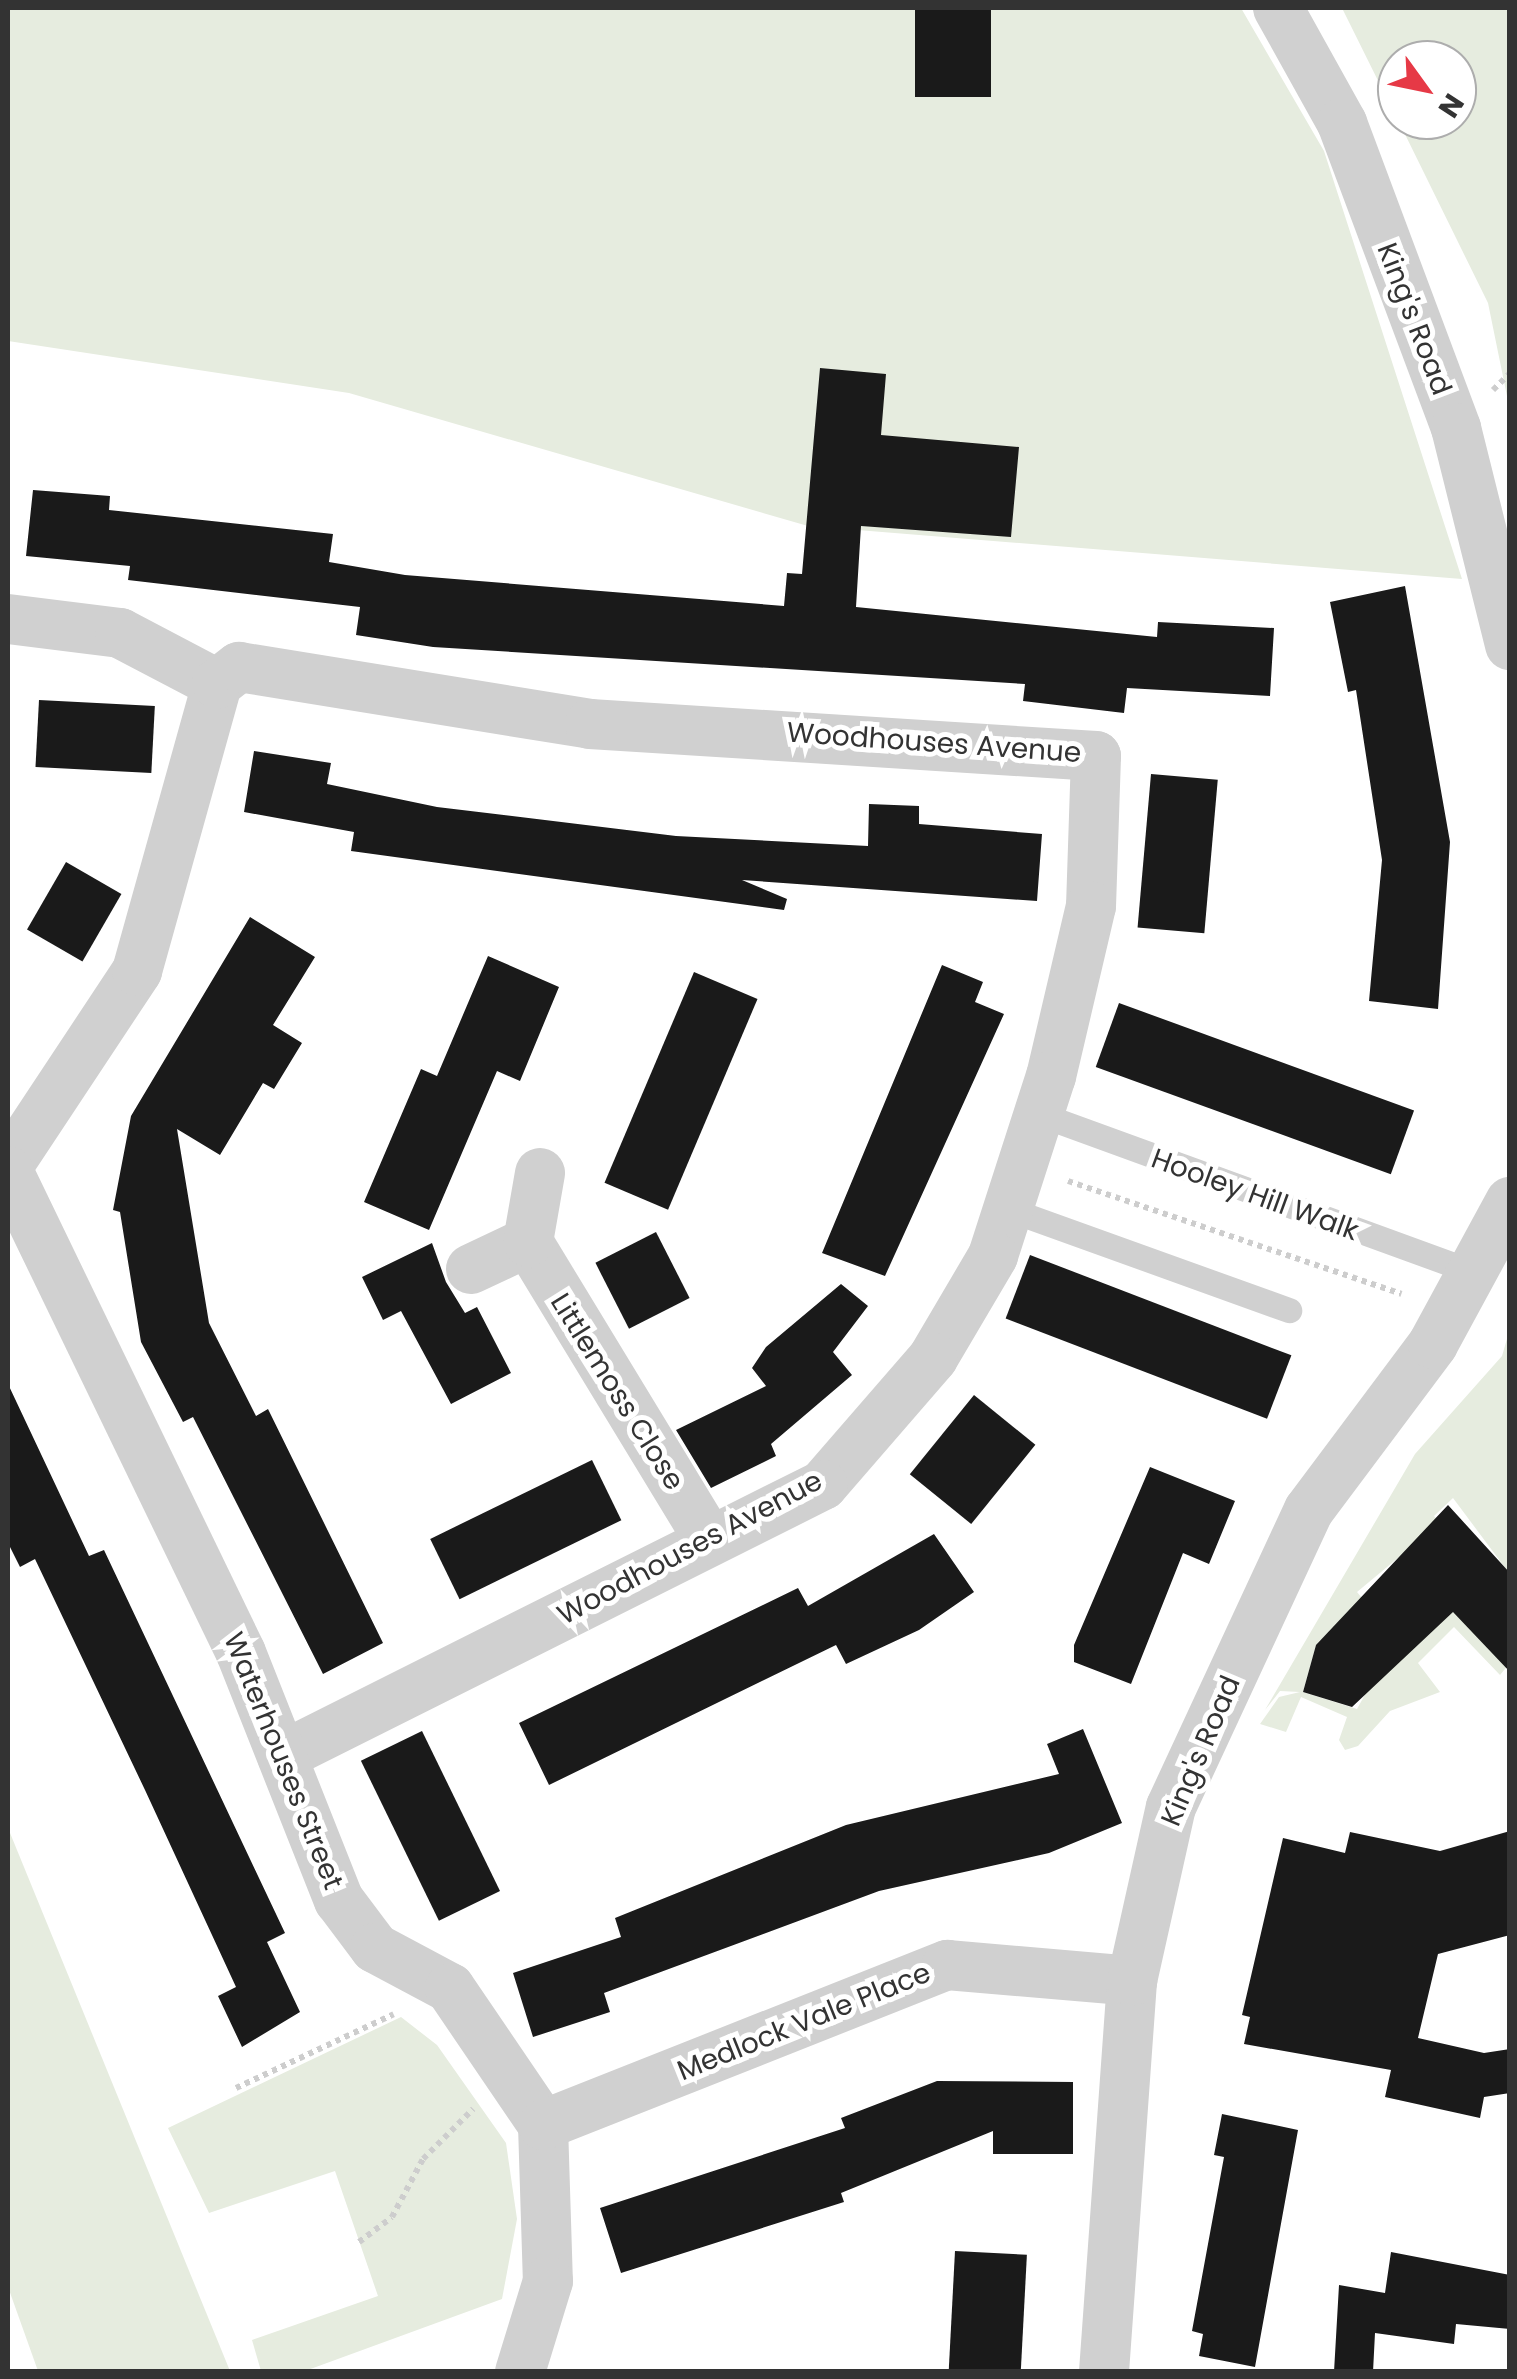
<!DOCTYPE html>
<html>
<head>
<meta charset="utf-8">
<style>
	body { margin:0 }
	#map { position:relative; width:1517px; height:2379px; overflow:hidden; background:#fff; font-family:Poppins,sans-serif }
	div>[style] { position:absolute }
	[style*='--x'] { left:calc(var(--x)*1px); top:calc(var(--y)*1px); width:calc(var(--w)*1px); rotate:calc(var(--a)*1deg) }
	.green>* { inset:0; background:#e6ecdf }
	.building>* { inset:0; background:#1a1a1a; transform-origin:0 0 }
	.path>* { height:6px; margin-top:-3px; transform-origin:0; background:repeating-linear-gradient(90deg,#cdcdcd 0 5px,transparent 0 10px) }
	.service>* { height:25px; margin:-12.5px; padding:0 12.5px; transform-origin:12.5px; border-radius:12.5px; background:#d0d0d0 }
	.minor>* { height:50px; margin:-25px; padding:0 25px; transform-origin:25px; border-radius:25px; background:#d0d0d0 }
	span { translate:-50% -50%; white-space:nowrap; text-align:center; line-height:1.15; -webkit-text-stroke:10px #fff; paint-order:stroke }
	.street-label { font-size:28px; color:#333 }
	.frame { position:absolute; inset:0; border:10px solid #333; pointer-events:none }
	.north { position:absolute; left:1377px; top:40px; width:100px; height:100px; box-sizing:border-box; background:#fff; border:2px solid #adadad; border-radius:50%; rotate:123deg; font-size:28px; font-weight:700; line-height:40px; text-align:center; color:#333 }
	.north::after { content:''; display:block; margin:auto; width:35px; height:45px; background:#e63946; clip-path:polygon(50% 0,100% 100%,50% 72%,0 100%) }
</style>
</head>
<body>
<div id="map">
	<div class="green">
		<i style="clip-path:polygon(8px 8px,1241px 8px,1324px 151px,1462px 579px,808px 526px,349px 393px,8px 341px)"></i>
		<i style="clip-path:polygon(1342px 8px,1509px 8px,1509px 406px,1488px 303px,1398px 120px,1457px 120px,1457px 60px,1397px 60px,1397px 119px)"></i>
		<i style="clip-path:polygon(1509px 1332px,1509px 1573px,1453px 1498px,1434px 1516px,1440px 1523px,1357px 1592px,1362px 1598px,1316px 1645px,1303px 1692px,1357px 1709px,1383px 1662px,1447px 1606px,1509px 1664px,1500px 1675px,1454px 1627px,1418px 1663px,1440px 1692px,1390px 1711px,1358px 1746px,1345px 1750px,1339px 1740px,1347px 1717px,1301px 1697px,1286px 1732px,1260px 1724px,1279px 1697px,1300px 1692px,1280px 1691px,1265px 1710px,1415px 1454px,1502px 1356px)"></i>
		<i style="clip-path:polygon(8px 1828px,230px 2371px,38px 2371px,8px 2287px)"></i>
		<i style="clip-path:polygon(401px 2017px,437px 2045px,506px 2143px,517px 2219px,502px 2299px,305px 2371px,261px 2371px,252px 2340px,378px 2296px,335px 2171px,209px 2213px,168px 2128px)"></i>
	</div>
	<div class="building">
		<i style="left:915px;top:8px;width:76px;height:89px"></i>
		<i style="clip-path:polygon(820px 368px,886px 374px,881px 435px,1019px 447px,1011px 537px,861px 526px,856px 607px,1157px 637px,1158px 622px,1274px 628px,1270px 696px,1127px 688px,1124px 713px,1023px 701px,1025px 684px,433px 647px,356px 635px,360px 607px,128px 580px,130px 566px,26px 556px,33px 490px,110px 496px,109px 510px,333px 534px,329px 562px,405px 575px,784px 606px,787px 573px,802px 574px)"></i>
		<i style="clip-path:polygon(1405px 586px,1450px 842px,1438px 1009px,1369px 1001px,1382px 860px,1356px 690px,1348px 692px,1330px 602px)"></i>
		<i style="left:39px;top:700px;width:116px;height:67px;rotate:3deg"></i>
		<i style="clip-path:polygon(254px 751px,331px 763px,327px 784px,437px 807px,676px 836px,868px 846px,869px 804px,919px 806px,919px 824px,1042px 834px,1037px 901px,742px 880px,787px 899px,784px 910px,351px 851px,354px 832px,244px 812px)"></i>
		<i style="left:1151px;top:774px;width:67px;height:154px;rotate:5deg"></i>
		<i style="left:66px;top:862px;width:64px;height:78px;rotate:30deg"></i>
		<i style="clip-path:polygon(250px 917px,315px 957px,273px 1025px,302px 1043px,274px 1089px,263px 1083px,220px 1155px,177px 1129px,209px 1323px,256px 1416px,268px 1409px,383px 1643px,323px 1674px,193px 1417px,183px 1422px,141px 1342px,120px 1212px,113px 1210px,131px 1116px)"></i>
		<i style="clip-path:polygon(488px 956px,559px 987px,520px 1081px,497px 1071px,429px 1230px,364px 1202px,421px 1069px,437px 1076px)"></i>
		<i style="clip-path:polygon(942px 965px,983px 982px,975px 1002px,1004px 1014px,885px 1276px,822px 1253px)"></i>
		<i style="left:694px;top:972px;width:69px;height:229px;rotate:23deg"></i>
		<i style="left:1119px;top:1003px;width:314px;height:68px;rotate:20deg"></i>
		<i style="left:656px;top:1232px;width:74px;height:68px;rotate:63deg"></i>
		<i style="clip-path:polygon(432px 1243px,446px 1282px,465px 1313px,477px 1307px,511px 1373px,451px 1404px,401px 1311px,383px 1320px,362px 1277px)"></i>
		<i style="left:1030px;top:1255px;width:280px;height:68px;rotate:21deg"></i>
		<i style="clip-path:polygon(841px 1284px,868px 1306px,833px 1352px,852px 1375px,771px 1444px,776px 1456px,711px 1488px,676px 1430px,766px 1386px,752px 1368px,766px 1347px)"></i>
		<i style="clip-path:polygon(8px 1384px,89px 1556px,104px 1550px,285px 1933px,267px 1942px,300px 2012px,242px 2047px,218px 1996px,236px 1987px,145px 1790px,35px 1559px,20px 1567px,8px 1543px)"></i>
		<i style="left:974px;top:1395px;width:79px;height:102px;rotate:39deg"></i>
		<i style="left:592px;top:1460px;width:67px;height:180px;rotate:64deg"></i>
		<i style="clip-path:polygon(1150px 1467px,1235px 1501px,1209px 1564px,1183px 1553px,1131px 1684px,1074px 1662px,1074px 1645px)"></i>
		<i style="clip-path:polygon(1448px 1505px,1510px 1573px,1510px 1672px,1453px 1612px,1352px 1707px,1303px 1692px,1316px 1645px)"></i>
		<i style="clip-path:polygon(934px 1534px,974px 1592px,919px 1630px,846px 1664px,836px 1645px,549px 1785px,519px 1723px,798px 1588px,808px 1606px)"></i>
		<i style="clip-path:polygon(1083px 1729px,1122px 1823px,1049px 1853px,879px 1891px,604px 1993px,610px 2012px,533px 2037px,513px 1973px,621px 1937px,615px 1918px,846px 1825px,1059px 1774px,1047px 1744px)"></i>
		<i style="left:422px;top:1731px;width:178px;height:68px;rotate:64deg"></i>
		<i style="clip-path:polygon(1510px 1831px,1510px 1935px,1438px 1954px,1418px 2038px,1484px 2053px,1510px 2049px,1510px 2093px,1484px 2097px,1480px 2118px,1385px 2097px,1391px 2070px,1244px 2044px,1250px 2017px,1242px 2015px,1283px 1838px,1345px 1853px,1350px 1832px,1440px 1851px)"></i>
		<i style="clip-path:polygon(937px 2081px,1073px 2082px,1073px 2154px,993px 2154px,993px 2131px,841px 2193px,844px 2202px,621px 2273px,600px 2208px,845px 2128px,841px 2118px)"></i>
		<i style="clip-path:polygon(1222px 2114px,1298px 2130px,1255px 2367px,1199px 2356px,1203px 2334px,1192px 2331px,1224px 2157px,1214px 2155px)"></i>
		<i style="left:955px;top:2251px;width:72px;height:121px;rotate:3deg"></i>
		<i style="clip-path:polygon(1391px 2252px,1510px 2275px,1510px 2329px,1456px 2324px,1454px 2344px,1375px 2333px,1373px 2372px,1334px 2372px,1339px 2285px,1385px 2293px)"></i>
	</div>
	<div class="path">
		<i style="--x:1493;--y:390;--w:24;--a:-45"></i>
		<i style="--x:1068;--y:1181;--w:352;--a:18.7"></i>
		<i style="--x:236;--y:2088;--w:174;--a:-25.1"></i>
		<i style="--x:359;--y:2242;--w:41;--a:-37.1"></i>
		<i style="--x:392;--y:2217;--w:66;--a:-61.9"></i>
		<i style="--x:423;--y:2159;--w:71;--a:-45"></i>
	</div>
	<div class="service">
		<i style="--x:1039;--y:1114;--w:461;--a:20"></i>
		<i style="--x:1008;--y:1209;--w:299;--a:19.8"></i>
	</div>
	<div class="minor">
		<i style="--x:1278;--y:8;--w:132;--a:60.9"></i>
		<i style="--x:1342;--y:123;--w:326;--a:69.5"></i>
		<i style="--x:1456;--y:428;--w:224;--a:76"></i>
		<i style="--x:8;--y:619;--w:113;--a:7.1"></i>
		<i style="--x:120;--y:633;--w:110;--a:27.7"></i>
		<i style="--x:8;--y:1166;--w:234;--a:-56.5"></i>
		<i style="--x:137;--y:971;--w:298;--a:-74.4"></i>
		<i style="--x:217;--y:684;--w:28;--a:-38"></i>
		<i style="--x:239;--y:667;--w:356;--a:9.2"></i>
		<i style="--x:590;--y:724;--w:507;--a:3.62"></i>
		<i style="--x:1096;--y:756;--w:150;--a:91.9"></i>
		<i style="--x:1091;--y:906;--w:175;--a:103.2"></i>
		<i style="--x:1051;--y:1076;--w:189;--a:107.9"></i>
		<i style="--x:993;--y:1256;--w:118;--a:120.5"></i>
		<i style="--x:933;--y:1358;--w:168;--a:130.9"></i>
		<i style="--x:823;--y:1485;--w:605;--a:153.39"></i>
		<i style="--x:8;--y:1171;--w:535;--a:64.2"></i>
		<i style="--x:241;--y:1653;--w:266;--a:68.4"></i>
		<i style="--x:339;--y:1900;--w:60;--a:53.1"></i>
		<i style="--x:375;--y:1948;--w:85;--a:28.1"></i>
		<i style="--x:450;--y:1988;--w:166;--a:55.8"></i>
		<i style="--x:543;--y:2125;--w:156;--a:88.2"></i>
		<i style="--x:548;--y:2281;--w:95;--a:107.1"></i>
		<i style="--x:528;--y:1242;--w:349;--a:58.7"></i>
		<i style="--x:471;--y:1269;--w:63;--a:-25.3"></i>
		<i style="--x:528;--y:1242;--w:70;--a:-80.1"></i>
		<i style="--x:543;--y:2125;--w:435;--a:-21.6"></i>
		<i style="--x:947;--y:1965;--w:186;--a:4.9"></i>
		<i style="--x:1104;--y:2372;--w:392;--a:-85.9"></i>
		<i style="--x:1132;--y:1981;--w:178;--a:-77.4"></i>
		<i style="--x:1171;--y:1807;--w:327;--a:-65.1"></i>
		<i style="--x:1309;--y:1510;--w:207;--a:-53.2"></i>
		<i style="--x:1433;--y:1344;--w:162;--a:-61.5"></i>
	</div>
	<div class="street-label">
		<span style="left:1414px;top:319px;rotate:69deg">King's Road</span>
		<span style="left:934px;top:743px;rotate:4deg">Woodhouses Avenue</span>
		<span style="left:1255px;top:1195px;rotate:20deg">Hooley Hill Walk</span>
		<span style="left:617px;top:1392px;rotate:58deg">Littlemoss Close</span>
		<span style="left:690px;top:1548px;rotate:-28deg">Woodhouses Avenue</span>
		<span style="left:1201px;top:1751px;rotate:-67deg">King's Road</span>
		<span style="left:283px;top:1761px;rotate:68deg">Waterhouses Street</span>
		<span style="left:804px;top:2022px;rotate:-22deg">Medlock Vale Place</span>
	</div>
	<div class="frame"></div>
	<div class="north">N</div>
</div>
</body>
</html>
